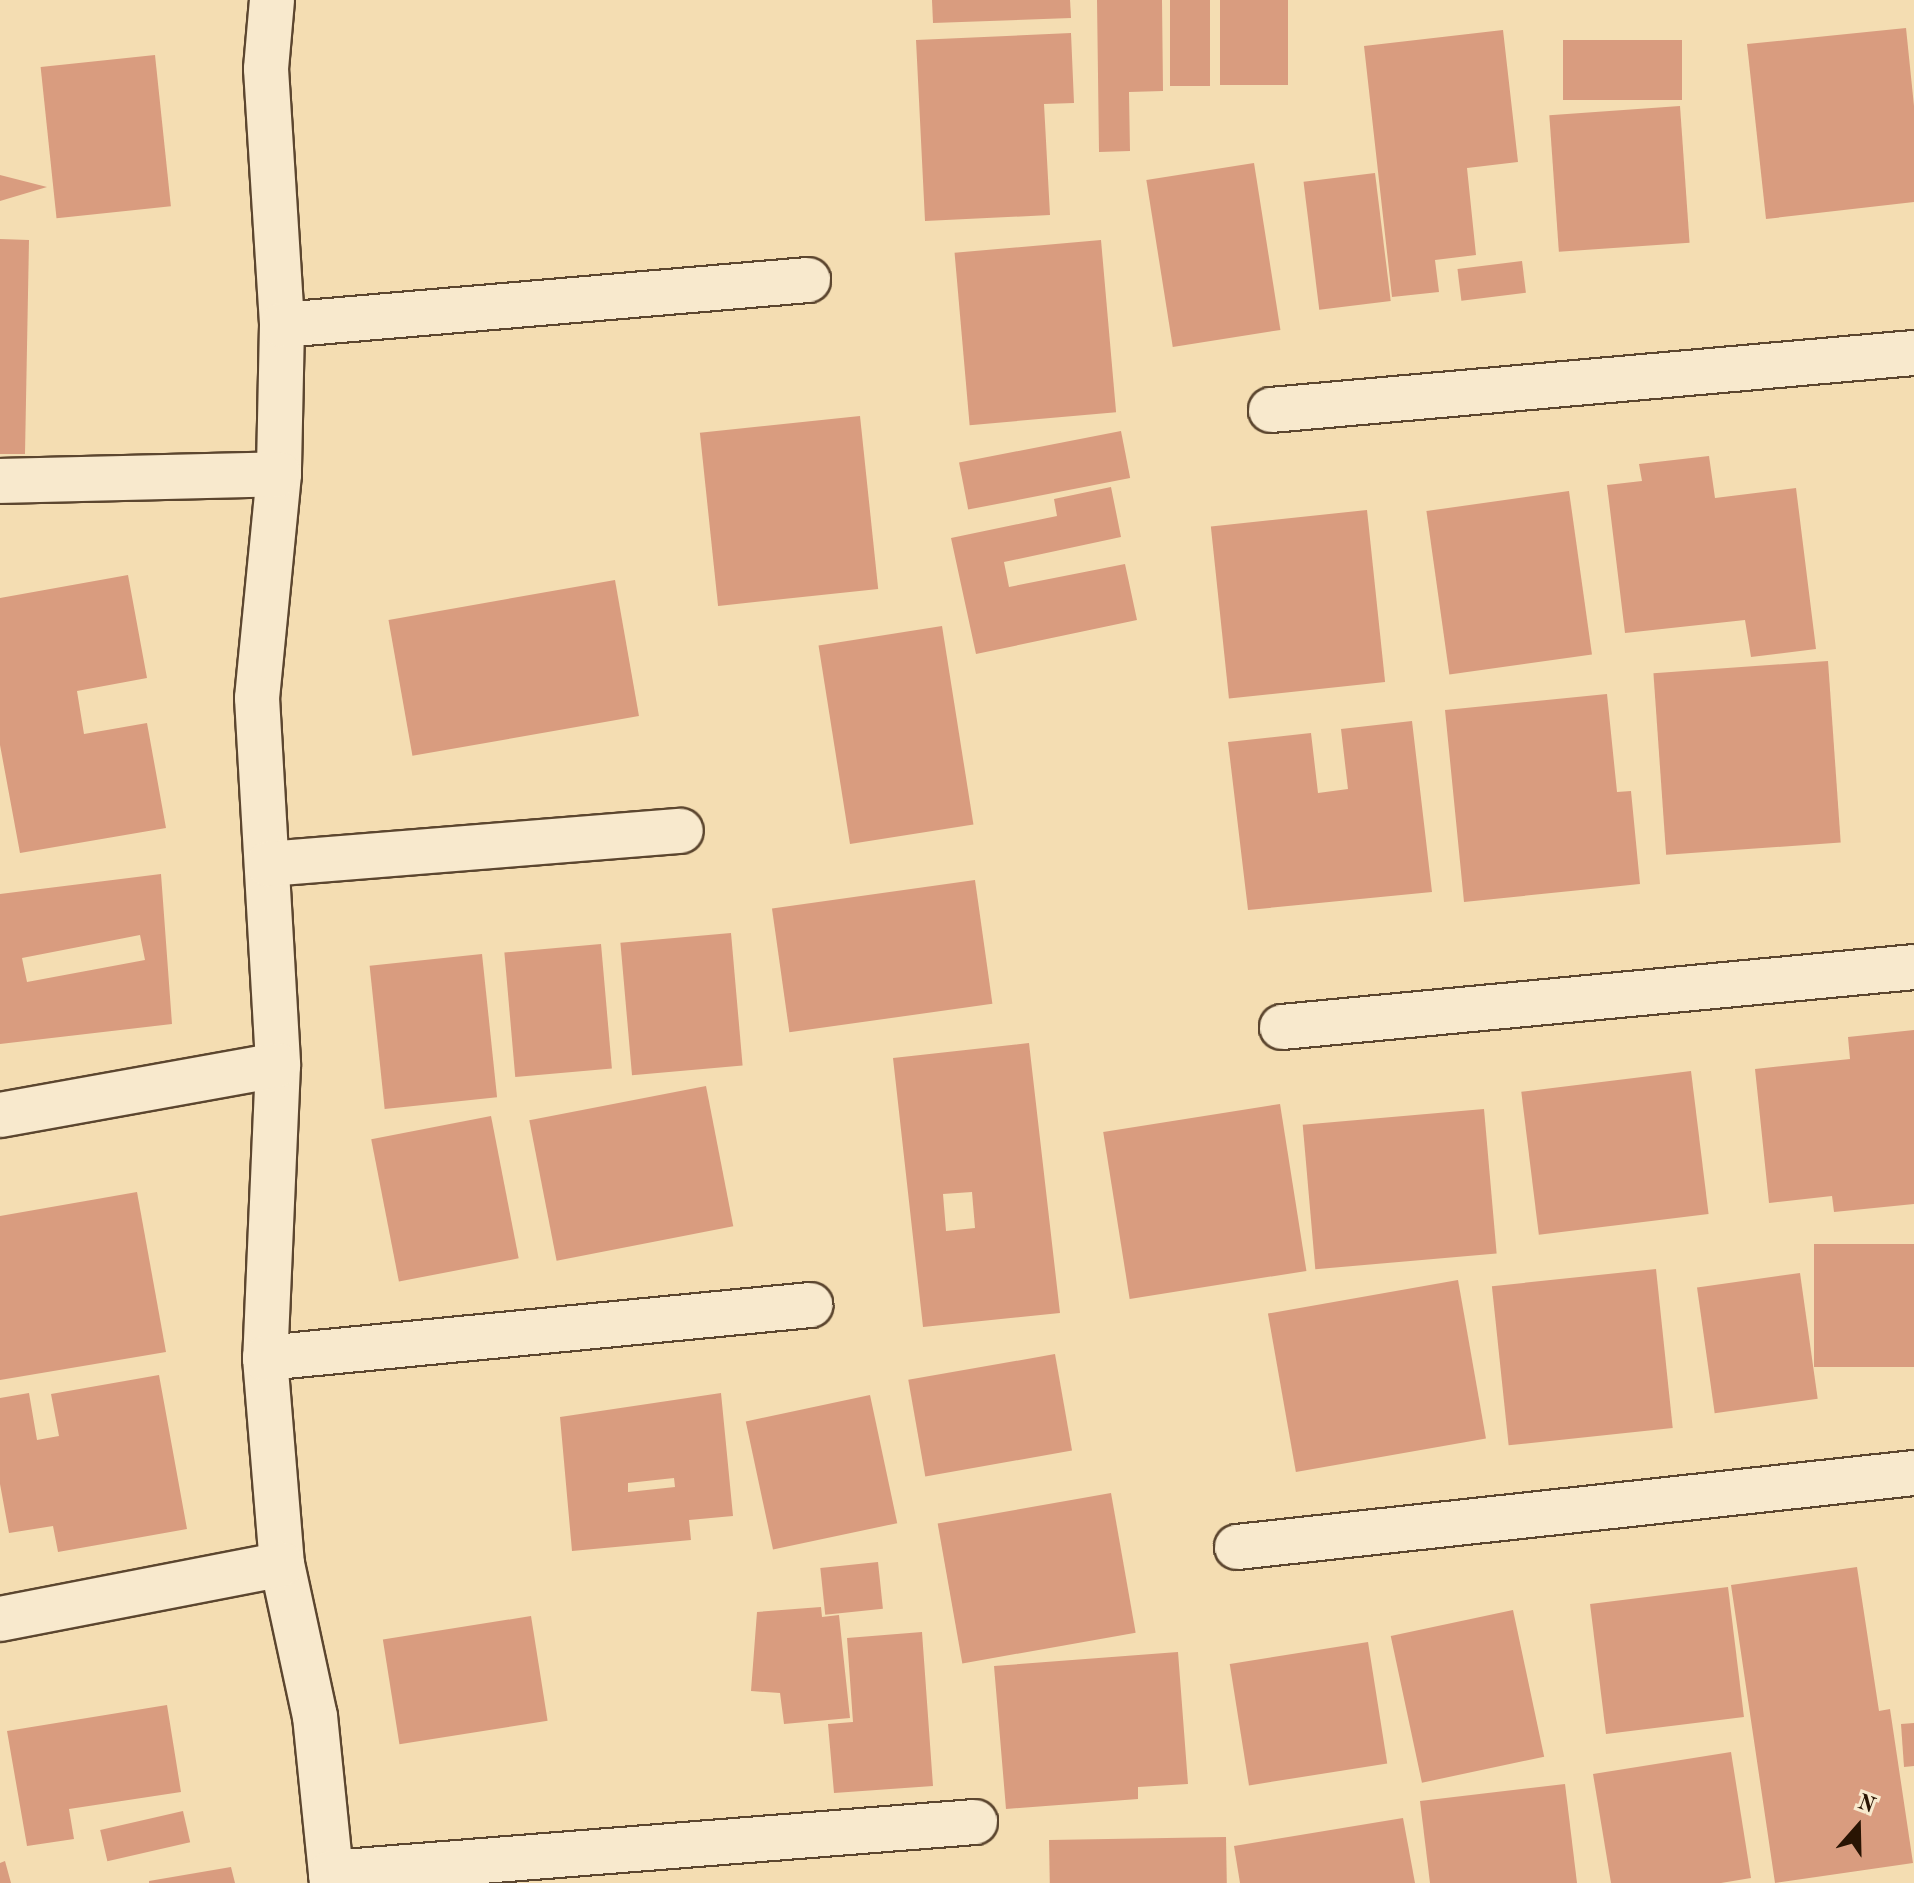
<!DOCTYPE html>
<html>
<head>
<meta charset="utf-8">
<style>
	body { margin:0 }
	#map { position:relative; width:1914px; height:1883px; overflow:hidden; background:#f4ddb2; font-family:"Old Standard TT",serif }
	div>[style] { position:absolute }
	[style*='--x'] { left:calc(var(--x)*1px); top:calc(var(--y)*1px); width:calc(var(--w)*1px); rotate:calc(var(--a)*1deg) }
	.building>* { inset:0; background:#d99c7f; transform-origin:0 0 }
	.roads { filter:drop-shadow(2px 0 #5c462f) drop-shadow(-2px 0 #5c462f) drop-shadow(0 2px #5c462f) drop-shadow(0 -2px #5c462f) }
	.minor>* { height:44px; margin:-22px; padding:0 22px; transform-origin:22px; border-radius:22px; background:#f8e9cd }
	span { translate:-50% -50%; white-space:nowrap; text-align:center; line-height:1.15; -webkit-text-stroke:6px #f8e9cd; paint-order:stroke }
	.north { position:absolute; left:1818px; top:1787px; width:80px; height:80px; -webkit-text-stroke:6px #f8e9cd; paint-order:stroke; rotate:20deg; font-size:22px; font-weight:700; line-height:32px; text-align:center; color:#291403 }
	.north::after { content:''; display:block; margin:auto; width:28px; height:36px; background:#291403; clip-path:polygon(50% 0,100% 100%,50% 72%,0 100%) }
</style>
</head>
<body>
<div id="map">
	<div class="building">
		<i style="clip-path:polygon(932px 0,1070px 0,1071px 18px,933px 23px)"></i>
		<i style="clip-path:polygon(1097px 0,1162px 0,1163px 91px,1129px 92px,1130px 151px,1099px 152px)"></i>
		<i style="left:1170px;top:0;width:40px;height:86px"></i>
		<i style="left:1220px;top:0;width:68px;height:85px"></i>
		<i style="clip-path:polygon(1906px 28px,1914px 106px,1914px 202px,1766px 219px,1747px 44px)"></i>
		<i style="clip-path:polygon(1503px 30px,1518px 162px,1467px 168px,1476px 255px,1435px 260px,1439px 292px,1392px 297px,1364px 46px)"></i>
		<i style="clip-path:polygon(1071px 33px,1074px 103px,1044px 104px,1050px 215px,925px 221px,916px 40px)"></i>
		<i style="left:1563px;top:40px;width:119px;height:60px"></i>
		<i style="left:155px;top:55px;width:152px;height:115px;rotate:84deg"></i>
		<i style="left:1680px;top:106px;width:137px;height:131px;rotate:86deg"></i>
		<i style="left:1254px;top:163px;width:169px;height:109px;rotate:81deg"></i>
		<i style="left:1375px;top:173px;width:129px;height:72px;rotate:83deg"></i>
		<i style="clip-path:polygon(0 175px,47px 187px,0 201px)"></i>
		<i style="clip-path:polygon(0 239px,29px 240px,25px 454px,0 454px)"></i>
		<i style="left:1101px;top:240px;width:173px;height:147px;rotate:85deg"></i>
		<i style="left:1522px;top:261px;width:32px;height:65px;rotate:83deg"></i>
		<i style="left:860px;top:416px;width:174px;height:161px;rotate:84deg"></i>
		<i style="left:1121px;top:431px;width:48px;height:165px;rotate:79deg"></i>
		<i style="clip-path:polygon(1709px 456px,1715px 498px,1796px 488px,1816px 649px,1751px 657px,1745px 620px,1625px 633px,1607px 485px,1642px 481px,1639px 464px)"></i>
		<i style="clip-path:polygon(1111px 487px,1121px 537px,1004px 562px,1009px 587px,1125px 564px,1137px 620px,976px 654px,951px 538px,1057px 516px,1054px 499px)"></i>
		<i style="left:1569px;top:491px;width:165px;height:144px;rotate:82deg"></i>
		<i style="left:1367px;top:510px;width:173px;height:157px;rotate:84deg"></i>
		<i style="clip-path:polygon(128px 575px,147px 678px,77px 691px,84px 734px,147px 723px,166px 828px,20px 853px,0 745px,0 598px)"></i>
		<i style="left:615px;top:580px;width:138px;height:230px;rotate:80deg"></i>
		<i style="left:942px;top:626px;width:201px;height:125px;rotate:81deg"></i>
		<i style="left:1828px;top:661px;width:182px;height:175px;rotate:86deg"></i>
		<i style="clip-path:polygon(1607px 694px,1617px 792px,1631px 791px,1640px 884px,1464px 902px,1445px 710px)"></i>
		<i style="clip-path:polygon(1412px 721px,1432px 892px,1248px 910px,1228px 742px,1311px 733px,1318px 793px,1348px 789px,1341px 729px)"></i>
		<i style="clip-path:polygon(evenodd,161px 874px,172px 1024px,0 1044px,0 894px,161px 874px,140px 935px,145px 960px,27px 982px,22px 958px,140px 935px)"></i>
		<i style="left:975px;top:880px;width:125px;height:205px;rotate:82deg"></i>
		<i style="left:731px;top:933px;width:133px;height:111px;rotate:85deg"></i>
		<i style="left:601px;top:944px;width:125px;height:97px;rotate:85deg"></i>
		<i style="left:482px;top:954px;width:144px;height:113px;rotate:84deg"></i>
		<i style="clip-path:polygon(1914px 1030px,1914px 1204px,1834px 1212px,1832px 1196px,1769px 1203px,1755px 1069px,1850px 1059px,1848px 1037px)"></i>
		<i style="clip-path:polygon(evenodd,1029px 1043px,1060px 1313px,923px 1327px,893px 1058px,1029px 1043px,972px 1192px,975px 1228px,946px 1231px,943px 1194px,972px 1192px)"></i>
		<i style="left:1691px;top:1071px;width:144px;height:171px;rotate:83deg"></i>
		<i style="left:706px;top:1086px;width:143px;height:180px;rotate:79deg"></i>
		<i style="left:1280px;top:1104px;width:169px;height:179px;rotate:81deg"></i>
		<i style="left:1484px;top:1109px;width:145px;height:182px;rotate:85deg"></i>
		<i style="left:491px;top:1116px;width:145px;height:122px;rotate:79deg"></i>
		<i style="clip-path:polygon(137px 1192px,166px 1352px,0 1380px,0 1216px)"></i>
		<i style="left:1914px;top:1244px;width:123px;height:100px;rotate:90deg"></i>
		<i style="left:1656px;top:1269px;width:160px;height:165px;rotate:84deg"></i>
		<i style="left:1800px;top:1273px;width:127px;height:104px;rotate:82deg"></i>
		<i style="left:1458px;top:1280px;width:161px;height:193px;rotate:80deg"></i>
		<i style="left:1055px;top:1354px;width:98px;height:149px;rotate:80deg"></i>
		<i style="clip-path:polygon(159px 1375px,187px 1529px,58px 1552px,53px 1526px,9px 1533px,0 1484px,0 1398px,29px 1393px,37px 1440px,59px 1436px,51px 1394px)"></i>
		<i style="clip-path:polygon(evenodd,721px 1393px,733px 1516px,689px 1520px,691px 1540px,572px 1551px,560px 1417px,721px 1393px,674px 1478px,675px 1487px,628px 1492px,628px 1483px,674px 1478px)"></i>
		<i style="left:870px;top:1395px;width:131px;height:127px;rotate:78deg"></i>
		<i style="left:1111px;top:1493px;width:142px;height:176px;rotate:80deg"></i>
		<i style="left:878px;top:1562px;width:47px;height:58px;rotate:84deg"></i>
		<i style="clip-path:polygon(1857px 1567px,1879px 1711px,1890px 1709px,1913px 1863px,1775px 1883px,1731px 1585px)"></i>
		<i style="left:1728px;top:1587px;width:131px;height:139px;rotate:83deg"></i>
		<i style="clip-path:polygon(821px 1607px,822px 1617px,839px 1615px,850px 1718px,784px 1724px,780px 1693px,751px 1691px,757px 1612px)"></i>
		<i style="left:1513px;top:1610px;width:150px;height:125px;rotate:78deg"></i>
		<i style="left:531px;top:1616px;width:106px;height:150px;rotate:81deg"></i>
		<i style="clip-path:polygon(922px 1632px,933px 1786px,834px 1793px,828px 1724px,853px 1722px,847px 1638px)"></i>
		<i style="left:1368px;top:1642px;width:123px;height:140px;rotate:81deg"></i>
		<i style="clip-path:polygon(1178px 1652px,1188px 1784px,1138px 1787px,1138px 1799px,1006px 1809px,994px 1666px)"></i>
		<i style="clip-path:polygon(167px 1705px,181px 1792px,69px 1809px,74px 1839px,27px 1846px,7px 1731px)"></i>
		<i style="clip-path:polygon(1914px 1723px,1914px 1766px,1904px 1767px,1901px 1724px)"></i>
		<i style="clip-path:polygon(1731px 1752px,1751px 1878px,1721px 1883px,1611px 1883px,1593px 1774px)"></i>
		<i style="clip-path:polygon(1565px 1784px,1577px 1883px,1430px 1883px,1420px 1801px)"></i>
		<i style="left:183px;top:1811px;width:32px;height:85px;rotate:77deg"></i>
		<i style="clip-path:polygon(1403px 1818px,1415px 1883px,1240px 1883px,1234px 1846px)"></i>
		<i style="left:1226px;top:1837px;width:46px;height:177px;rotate:89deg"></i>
		<i style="clip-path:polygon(5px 1861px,11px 1883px,0 1883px,0 1863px)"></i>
		<i style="clip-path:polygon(231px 1867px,235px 1883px,149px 1883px,149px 1881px)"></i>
	</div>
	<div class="roads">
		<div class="minor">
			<i style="--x:272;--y:0;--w:69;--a:95"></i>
			<i style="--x:266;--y:69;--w:256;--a:86.4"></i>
			<i style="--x:282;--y:325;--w:149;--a:91.2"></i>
			<i style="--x:279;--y:474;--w:225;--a:95.6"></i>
			<i style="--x:257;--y:698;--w:368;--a:86.7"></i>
			<i style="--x:278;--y:1065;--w:293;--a:92.5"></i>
			<i style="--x:265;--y:1358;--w:207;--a:85.3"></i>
			<i style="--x:282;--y:1564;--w:156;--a:77.8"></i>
			<i style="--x:315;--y:1716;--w:168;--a:84.2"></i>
			<i style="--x:282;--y:325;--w:528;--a:-4.89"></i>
			<i style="--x:1271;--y:410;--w:646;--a:-5.07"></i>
			<i style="--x:0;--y:481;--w:279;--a:-1.4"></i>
			<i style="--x:268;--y:864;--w:414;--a:-4.6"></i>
			<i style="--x:1282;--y:1027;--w:635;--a:-5.42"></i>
			<i style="--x:0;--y:1115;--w:282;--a:-10.2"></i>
			<i style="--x:265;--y:1358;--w:548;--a:-5.55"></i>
			<i style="--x:1237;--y:1547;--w:681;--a:-6.24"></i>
			<i style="--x:0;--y:1619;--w:287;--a:-11"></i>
			<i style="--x:331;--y:1873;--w:646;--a:-4.53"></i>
		</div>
	</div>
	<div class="north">N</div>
</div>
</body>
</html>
